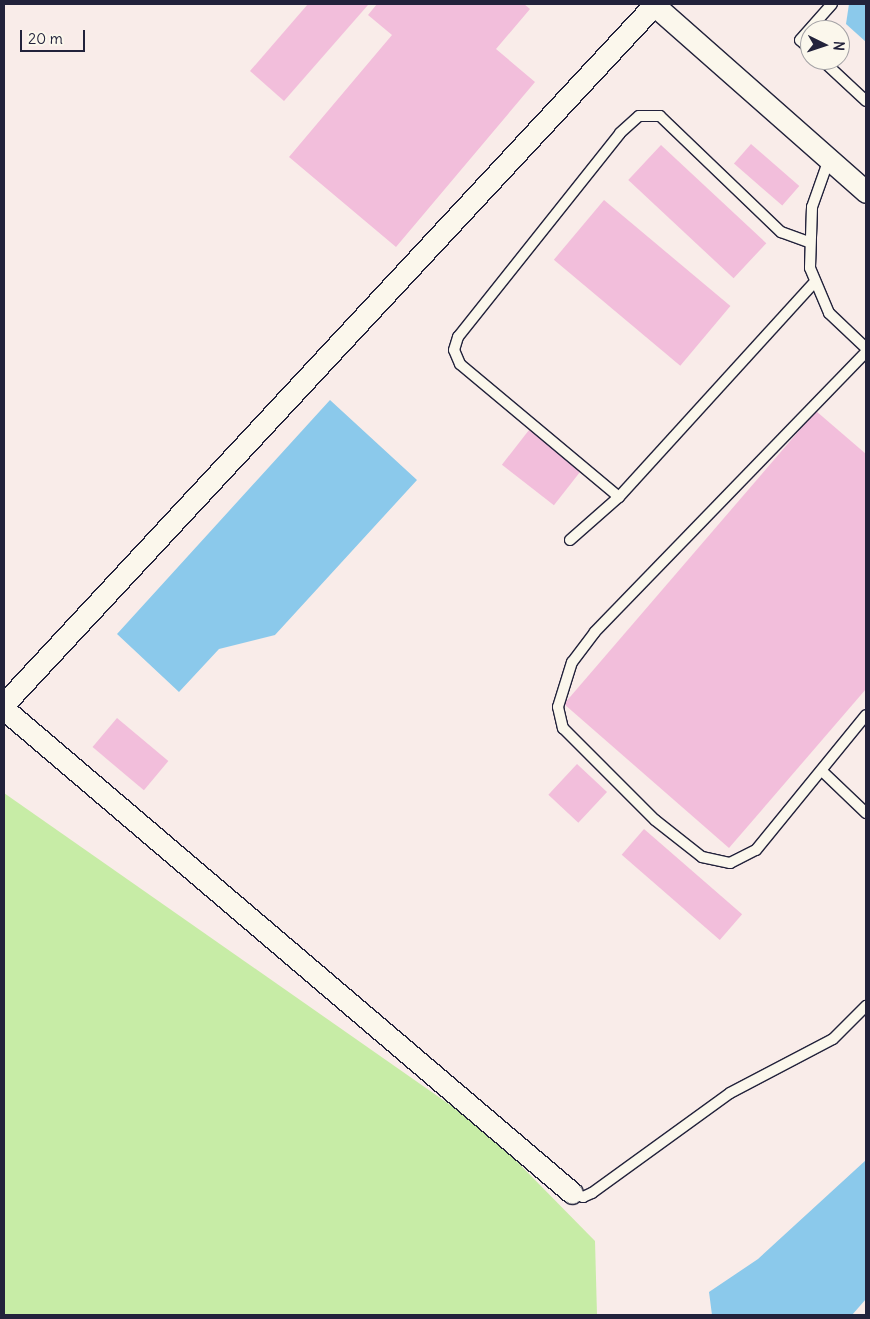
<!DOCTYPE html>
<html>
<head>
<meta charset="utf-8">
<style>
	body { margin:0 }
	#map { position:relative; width:870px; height:1319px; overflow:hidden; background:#f9ece9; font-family:Delius,sans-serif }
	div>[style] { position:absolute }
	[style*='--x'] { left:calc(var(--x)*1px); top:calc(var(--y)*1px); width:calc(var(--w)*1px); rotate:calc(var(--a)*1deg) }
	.green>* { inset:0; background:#c7eca6 }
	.water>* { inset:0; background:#8bc9eb }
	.building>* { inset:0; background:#f2bedb; transform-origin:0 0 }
	.roads { filter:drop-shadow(1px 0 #22223b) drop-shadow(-1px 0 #22223b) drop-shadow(0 1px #22223b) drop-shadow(0 -1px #22223b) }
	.service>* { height:10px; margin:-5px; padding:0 5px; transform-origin:5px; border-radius:5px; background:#fbf7ec }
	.minor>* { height:21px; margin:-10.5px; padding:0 10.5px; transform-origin:10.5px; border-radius:10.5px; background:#fbf7ec }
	span { translate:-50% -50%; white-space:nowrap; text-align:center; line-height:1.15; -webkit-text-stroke:4.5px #fbf7ec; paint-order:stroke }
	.frame { position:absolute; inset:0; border:5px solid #22223b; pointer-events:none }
	.north { position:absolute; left:800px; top:20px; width:50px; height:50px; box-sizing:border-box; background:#fbf7ec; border:1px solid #a4a2a5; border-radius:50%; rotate:94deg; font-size:14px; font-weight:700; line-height:20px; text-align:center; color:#22223b }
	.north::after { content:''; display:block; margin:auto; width:18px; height:22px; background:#22223b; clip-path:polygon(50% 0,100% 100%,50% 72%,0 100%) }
	.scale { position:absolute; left:20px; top:30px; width:65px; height:22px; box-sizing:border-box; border:2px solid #22223b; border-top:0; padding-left:6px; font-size:15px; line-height:18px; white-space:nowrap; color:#22223b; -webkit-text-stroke:4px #fbf7ec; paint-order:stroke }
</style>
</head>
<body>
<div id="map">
	<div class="green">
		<i style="clip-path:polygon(4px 793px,486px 1130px,595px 1241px,597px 1315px,4px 1315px)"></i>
	</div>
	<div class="water">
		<i style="clip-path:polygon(849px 4px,866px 4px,866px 42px,846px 24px)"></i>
		<i style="clip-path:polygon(330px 400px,417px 480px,275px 635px,219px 649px,179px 692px,117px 634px)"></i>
		<i style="clip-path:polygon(866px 1160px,866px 1299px,852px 1315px,712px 1315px,709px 1292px,758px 1259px)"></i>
	</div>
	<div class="building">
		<i style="clip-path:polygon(308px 4px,368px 5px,284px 101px,250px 71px)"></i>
		<i style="clip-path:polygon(377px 4px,524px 4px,530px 9px,496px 49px,535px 82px,396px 247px,289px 157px,392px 35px,368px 15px)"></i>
		<i style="left:751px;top:144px;width:64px;height:26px;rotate:41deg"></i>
		<i style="left:661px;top:145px;width:144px;height:48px;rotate:43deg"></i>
		<i style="left:604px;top:200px;width:165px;height:78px;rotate:40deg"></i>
		<i style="clip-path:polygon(816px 411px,866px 454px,866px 689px,729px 848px,564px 704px)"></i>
		<i style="left:529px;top:430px;width:66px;height:44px;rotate:38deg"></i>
		<i style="left:117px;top:718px;width:67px;height:38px;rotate:40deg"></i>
		<i style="left:577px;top:764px;width:41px;height:42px;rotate:43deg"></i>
		<i style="left:644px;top:829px;width:130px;height:34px;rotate:41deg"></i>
	</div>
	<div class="roads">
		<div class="service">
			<i style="--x:810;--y:49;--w:13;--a:-138"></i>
			<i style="--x:800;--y:40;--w:48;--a:-48.4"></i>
			<i style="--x:822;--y:60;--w:60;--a:43"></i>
			<i style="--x:829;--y:159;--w:51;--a:109.5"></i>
			<i style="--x:812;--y:207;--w:61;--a:91.9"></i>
			<i style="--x:810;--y:268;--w:49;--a:67.1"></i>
			<i style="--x:829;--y:313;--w:51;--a:43.4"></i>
			<i style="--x:866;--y:352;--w:390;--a:134.1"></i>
			<i style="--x:595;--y:632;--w:38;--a:127"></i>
			<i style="--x:572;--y:662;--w:47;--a:107.3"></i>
			<i style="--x:558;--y:707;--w:22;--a:77"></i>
			<i style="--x:563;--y:728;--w:130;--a:45"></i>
			<i style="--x:655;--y:820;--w:60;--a:38.2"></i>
			<i style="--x:702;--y:857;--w:29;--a:12"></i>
			<i style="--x:730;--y:863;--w:29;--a:-27"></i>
			<i style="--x:756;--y:850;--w:174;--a:-50.8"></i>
			<i style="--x:619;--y:497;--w:207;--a:-140.1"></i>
			<i style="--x:460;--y:364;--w:15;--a:-113"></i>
			<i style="--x:454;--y:350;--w:14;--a:-73"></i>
			<i style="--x:458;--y:337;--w:260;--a:-51.5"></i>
			<i style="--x:620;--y:133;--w:25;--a:-42"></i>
			<i style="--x:639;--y:116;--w:21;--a:0"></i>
			<i style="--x:660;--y:116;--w:168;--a:43.8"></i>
			<i style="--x:781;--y:232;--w:30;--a:20"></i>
			<i style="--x:570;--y:540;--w:65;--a:-41.3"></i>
			<i style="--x:619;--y:497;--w:290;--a:-47.7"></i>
			<i style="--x:822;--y:771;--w:61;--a:43.7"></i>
			<i style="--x:572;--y:1193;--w:12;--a:20"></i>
			<i style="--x:583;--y:1197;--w:10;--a:-24"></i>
			<i style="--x:592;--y:1193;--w:170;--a:-35.9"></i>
			<i style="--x:730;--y:1093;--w:116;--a:-27.7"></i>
			<i style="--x:833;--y:1039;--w:47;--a:-45"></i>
		</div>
		<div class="minor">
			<i style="--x:653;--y:4;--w:284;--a:41.4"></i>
			<i style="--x:4;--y:704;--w:956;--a:-47.08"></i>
			<i style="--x:4;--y:709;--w:746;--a:40.43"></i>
		</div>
	</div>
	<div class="frame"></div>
	<div class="north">N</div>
	<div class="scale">20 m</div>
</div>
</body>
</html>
